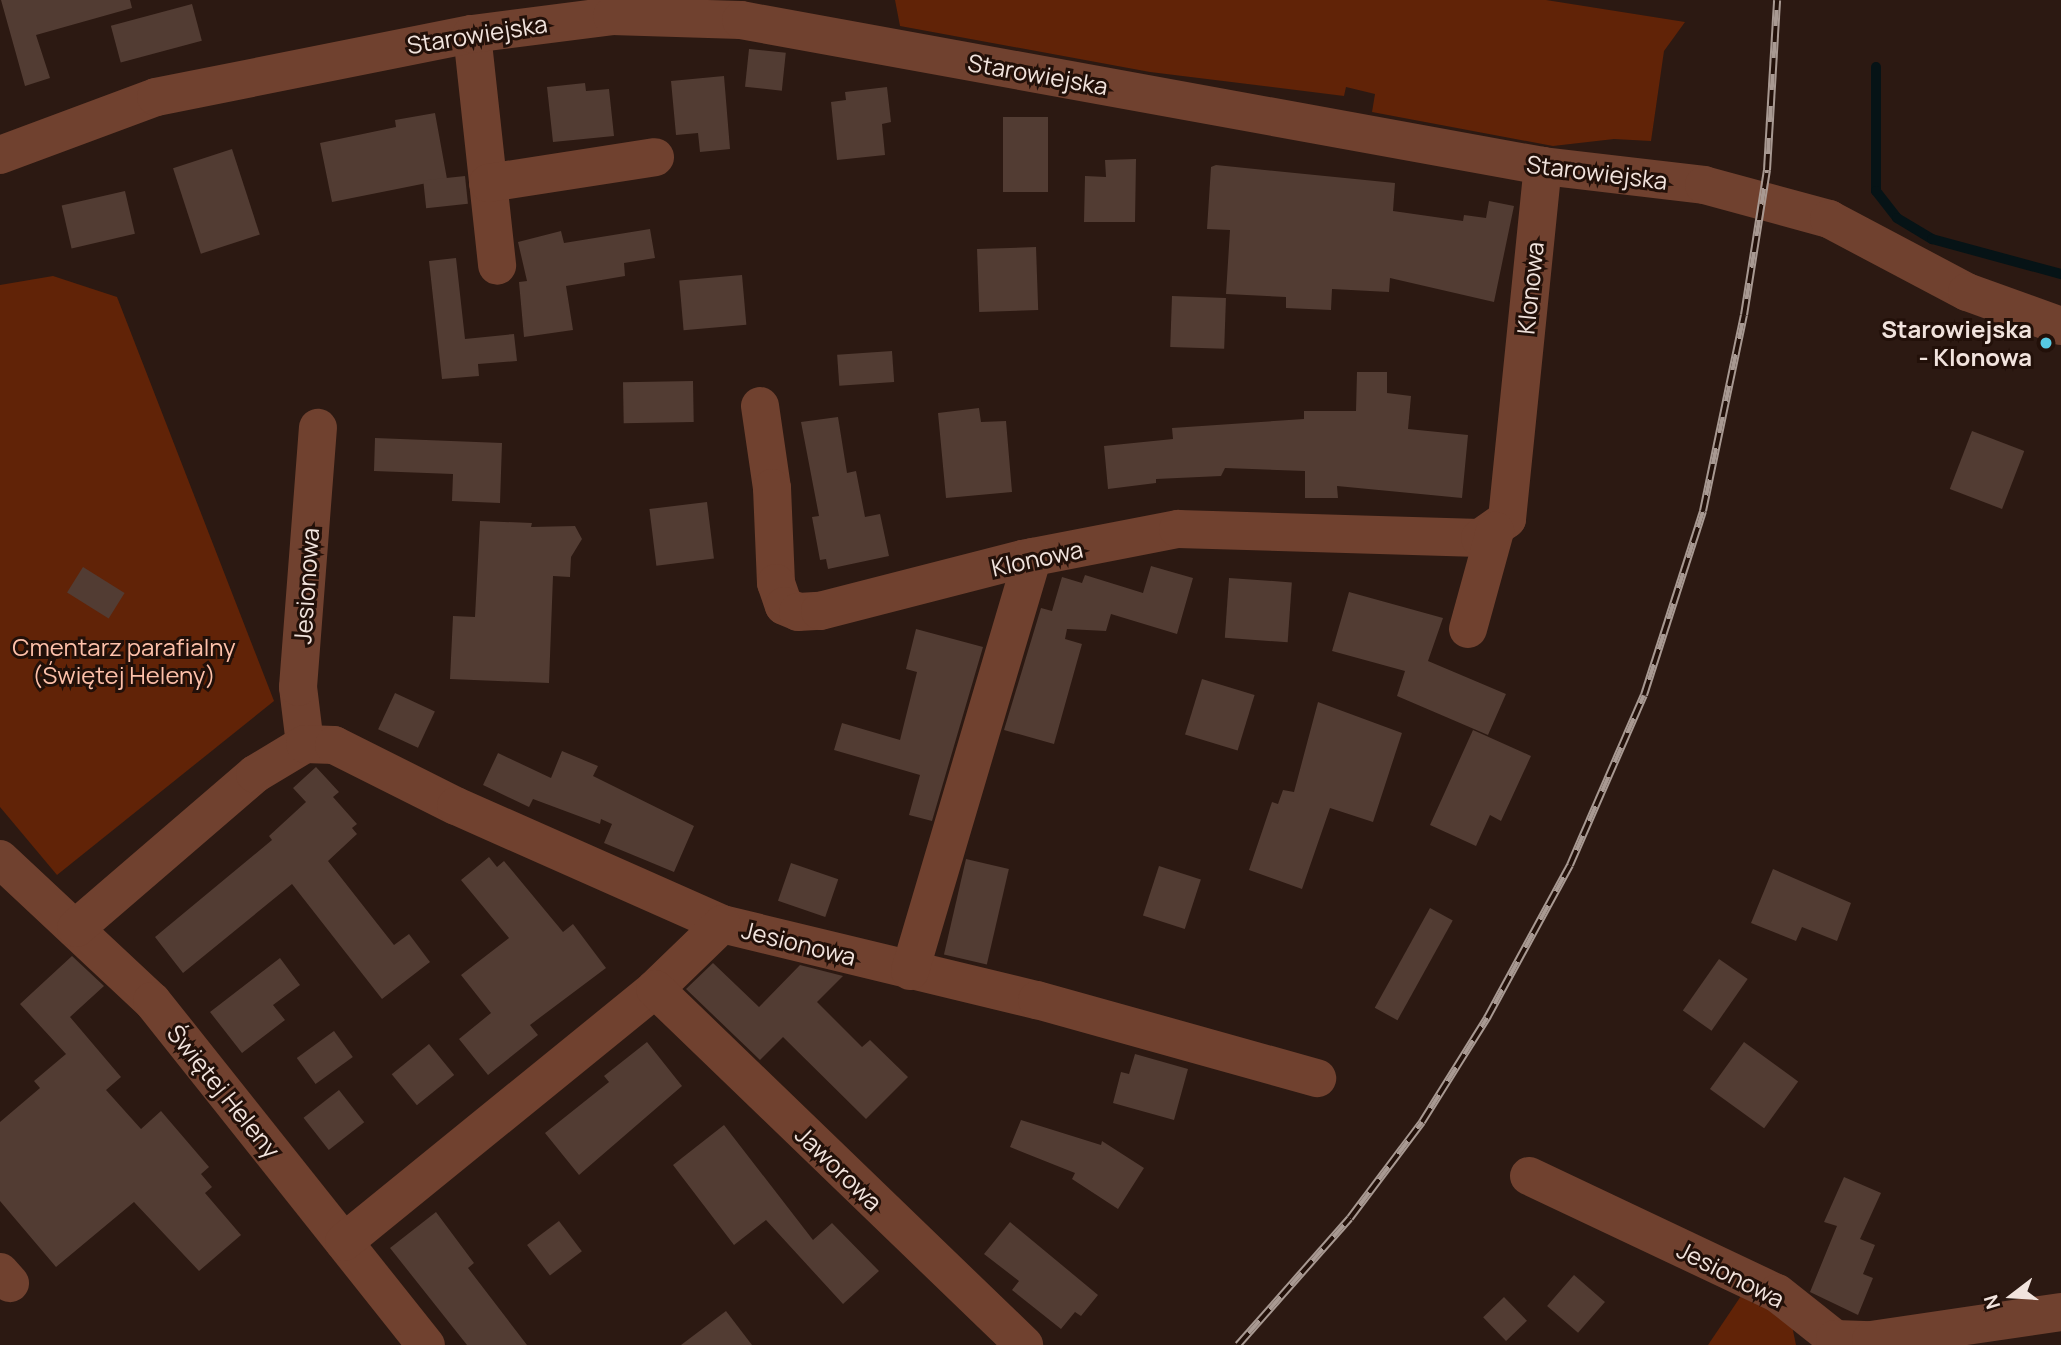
<!DOCTYPE html>
<html>
<head>
<meta charset="utf-8">
<style>
	body { margin:0 }
	#map { position:relative; width:2061px; height:1345px; overflow:hidden; background:#2c1912; font-family:Manrope,sans-serif }
	div>[style] { position:absolute }
	[style*='--x'] { left:calc(var(--x)*1px); top:calc(var(--y)*1px); width:calc(var(--w)*1px); rotate:calc(var(--a)*1deg) }
	.green>* { inset:0; background:#612307 }
	.stream>* { height:10px; margin:-5px; padding:0 5px; transform-origin:5px; border-radius:5px; background:#061316 }
	.building>* { inset:0; background:#523c33; transform-origin:0 0 }
	.minor>* { height:38px; margin:-19px; padding:0 19px; transform-origin:19px; border-radius:19px; background:#70412f }
	.rail>* { height:8px; margin-top:-4px; transform-origin:0; background:repeating-linear-gradient(90deg,#221009 0 16px,#a89992 0 32px); box-sizing:border-box; border-block:2px solid #a89992 }
	.dots>* { width:19px; height:19px; translate:-50% -50%; box-sizing:border-box; border:4px solid #221009; border-radius:50% }
	span { translate:-50% -50%; white-space:nowrap; text-align:center; line-height:1.15; -webkit-text-stroke:6px #221009; paint-order:stroke }
	.street-label { font-size:24px; color:#f1e3dd }
	.poi-label { font-size:24px; color:#f1e3dd; font-weight:700 }
	.right { translate:-100% -50%; text-align:right }
	.park-label { font-size:24px; color:#fec1aa }
	.north { position:absolute; left:1977px; top:1261px; width:70px; height:70px; -webkit-text-stroke:5px #221009; paint-order:stroke; rotate:253deg; font-size:19px; font-weight:700; line-height:28px; text-align:center; color:#f1e3dd }
	.north::after { content:''; display:block; margin:auto; width:24px; height:32px; background:#f1e3dd; clip-path:polygon(50% 0,100% 100%,50% 72%,0 100%) }
</style>
</head>
<body>
<div id="map">
	<div class="green">
		<i style="clip-path:polygon(895px 0,1546px 0,1685px 22px,1664px 51px,1651px 141px,1614px 139px,1553px 146px,1372px 112px,1375px 94px,1346px 87px,1344px 96px,1150px 72px,900px 26px)"></i>
		<i style="clip-path:polygon(53px 276px,117px 297px,274px 701px,57px 875px,0 807px,0 285px)"></i>
		<i style="clip-path:polygon(1743px 1293px,1791px 1321px,1796px 1345px,1708px 1345px)"></i>
	</div>
	<div class="stream">
		<i style="--x:1876;--y:67;--w:124;--a:90"></i>
		<i style="--x:1876;--y:191;--w:34;--a:52"></i>
		<i style="--x:1897;--y:218;--w:41;--a:31"></i>
		<i style="--x:1932;--y:239;--w:134;--a:15.2"></i>
	</div>
	<div class="building">
		<i style="clip-path:polygon(1px 0,130px 0,132px 8px,36px 35px,50px 78px,25px 86px)"></i>
		<i style="left:192px;top:4px;width:38px;height:84px;rotate:75deg"></i>
		<i style="left:749px;top:49px;width:37px;height:38px;rotate:6deg"></i>
		<i style="clip-path:polygon(724px 76px,730px 149px,700px 152px,698px 133px,676px 135px,671px 81px)"></i>
		<i style="clip-path:polygon(585px 83px,586px 91px,609px 89px,614px 136px,553px 142px,547px 87px)"></i>
		<i style="clip-path:polygon(887px 87px,891px 122px,882px 124px,885px 155px,837px 160px,831px 102px,846px 100px,845px 92px)"></i>
		<i style="clip-path:polygon(435px 113px,447px 179px,332px 202px,320px 143px,396px 127px,395px 120px)"></i>
		<i style="left:1003px;top:117px;width:45px;height:75px"></i>
		<i style="left:232px;top:149px;width:90px;height:62px;rotate:72deg"></i>
		<i style="clip-path:polygon(1136px 159px,1135px 222px,1084px 222px,1085px 176px,1106px 177px,1105px 160px)"></i>
		<i style="clip-path:polygon(1216px 165px,1395px 183px,1393px 211px,1463px 221px,1464px 215px,1486px 218px,1489px 201px,1514px 206px,1494px 302px,1390px 278px,1389px 292px,1332px 289px,1331px 310px,1286px 308px,1286px 297px,1226px 294px,1230px 230px,1207px 229px,1211px 167px)"></i>
		<i style="left:465px;top:176px;width:28px;height:42px;rotate:84deg"></i>
		<i style="left:125px;top:191px;width:44px;height:65px;rotate:77deg"></i>
		<i style="clip-path:polygon(650px 229px,655px 258px,624px 263px,625px 276px,566px 286px,573px 330px,524px 337px,519px 282px,527px 281px,518px 242px,561px 231px,564px 243px)"></i>
		<i style="left:1036px;top:247px;width:63px;height:59px;rotate:88deg"></i>
		<i style="clip-path:polygon(456px 258px,465px 339px,514px 334px,517px 361px,478px 364px,479px 376px,442px 379px,429px 261px)"></i>
		<i style="left:742px;top:275px;width:50px;height:63px;rotate:85deg"></i>
		<i style="left:1172px;top:296px;width:54px;height:51px;rotate:2deg"></i>
		<i style="left:892px;top:351px;width:31px;height:55px;rotate:86deg"></i>
		<i style="clip-path:polygon(1357px 372px,1387px 372px,1387px 393px,1411px 396px,1408px 429px,1468px 435px,1462px 498px,1337px 486px,1338px 498px,1305px 498px,1305px 471px,1225px 468px,1221px 476px,1156px 479px,1156px 483px,1108px 489px,1104px 446px,1173px 439px,1172px 428px,1304px 419px,1304px 411px,1356px 411px)"></i>
		<i style="left:693px;top:381px;width:41px;height:70px;rotate:89deg"></i>
		<i style="clip-path:polygon(979px 408px,981px 422px,1006px 421px,1012px 492px,946px 498px,938px 413px)"></i>
		<i style="clip-path:polygon(838px 417px,847px 473px,856px 471px,865px 517px,880px 514px,889px 556px,828px 569px,826px 559px,820px 560px,812px 517px,819px 516px,801px 422px)"></i>
		<i style="left:1972px;top:431px;width:56px;height:62px;rotate:21deg"></i>
		<i style="clip-path:polygon(375px 438px,502px 443px,500px 503px,452px 501px,453px 474px,374px 471px)"></i>
		<i style="left:707px;top:502px;width:57px;height:58px;rotate:83deg"></i>
		<i style="clip-path:polygon(480px 521px,532px 523px,531px 527px,575px 526px,582px 539px,571px 557px,570px 577px,553px 576px,549px 683px,450px 679px,453px 616px,475px 617px)"></i>
		<i style="clip-path:polygon(1151px 566px,1193px 578px,1177px 634px,1111px 614px,1106px 631px,1067px 629px,1065px 639px,1082px 644px,1054px 744px,1004px 730px,1041px 608px,1052px 611px,1062px 577px,1082px 583px,1085px 575px,1143px 593px)"></i>
		<i style="left:83px;top:567px;width:49px;height:30px;rotate:32deg"></i>
		<i style="left:1229px;top:578px;width:63px;height:60px;rotate:4deg"></i>
		<i style="clip-path:polygon(1349px 592px,1443px 618px,1428px 661px,1506px 694px,1488px 735px,1397px 696px,1405px 671px,1332px 651px)"></i>
		<i style="clip-path:polygon(916px 629px,983px 647px,932px 821px,909px 815px,920px 775px,834px 750px,842px 723px,900px 740px,917px 672px,906px 669px)"></i>
		<i style="left:1202px;top:679px;width:55px;height:58px;rotate:17deg"></i>
		<i style="left:395px;top:693px;width:44px;height:40px;rotate:25deg"></i>
		<i style="clip-path:polygon(1318px 702px,1402px 733px,1373px 822px,1330px 808px,1302px 889px,1249px 870px,1272px 802px,1278px 804px,1283px 790px,1294px 792px)"></i>
		<i style="clip-path:polygon(1473px 730px,1531px 756px,1501px 821px,1490px 815px,1476px 846px,1430px 825px)"></i>
		<i style="clip-path:polygon(562px 751px,598px 766px,593px 776px,694px 826px,674px 872px,604px 843px,612px 824px,601px 819px,600px 824px,533px 799px,529px 807px,483px 785px,498px 753px,551px 778px)"></i>
		<i style="clip-path:polygon(316px 767px,339px 792px,333px 797px,357px 824px,352px 828px,357px 834px,328px 861px,394px 945px,409px 934px,430px 962px,382px 999px,292px 884px,183px 973px,155px 937px,272px 840px,269px 836px,306px 802px,293px 788px)"></i>
		<i style="clip-path:polygon(489px 857px,497px 867px,504px 861px,563px 932px,573px 924px,606px 968px,530px 1025px,538px 1035px,488px 1075px,459px 1039px,491px 1013px,461px 975px,509px 938px,461px 880px)"></i>
		<i style="left:966px;top:859px;width:44px;height:98px;rotate:13deg"></i>
		<i style="left:791px;top:863px;width:50px;height:40px;rotate:19deg"></i>
		<i style="left:1159px;top:866px;width:44px;height:52px;rotate:18deg"></i>
		<i style="clip-path:polygon(1773px 869px,1851px 903px,1837px 941px,1802px 927px,1796px 941px,1751px 923px)"></i>
		<i style="left:1430px;top:908px;width:26px;height:114px;rotate:29deg"></i>
		<i style="clip-path:polygon(72px 956px,104px 986px,70px 1017px,121px 1077px,106px 1090px,141px 1129px,161px 1111px,209px 1167px,201px 1174px,212px 1187px,205px 1193px,241px 1235px,199px 1271px,134px 1202px,56px 1267px,0 1201px,0 1122px,40px 1088px,34px 1081px,66px 1054px,20px 1004px)"></i>
		<i style="clip-path:polygon(280px 958px,300px 985px,273px 1005px,285px 1020px,242px 1053px,210px 1012px)"></i>
		<i style="left:1719px;top:959px;width:35px;height:63px;rotate:35deg"></i>
		<i style="clip-path:polygon(713px 963px,759px 1007px,800px 965px,843px 976px,817px 1002px,862px 1047px,870px 1040px,908px 1077px,866px 1119px,783px 1037px,760px 1060px,686px 989px)"></i>
		<i style="left:334px;top:1031px;width:32px;height:46px;rotate:54deg"></i>
		<i style="clip-path:polygon(647px 1042px,682px 1086px,579px 1175px,545px 1133px,609px 1082px,604px 1076px)"></i>
		<i style="left:1744px;top:1042px;width:67px;height:58px;rotate:36deg"></i>
		<i style="left:429px;top:1044px;width:40px;height:48px;rotate:51deg"></i>
		<i style="clip-path:polygon(1135px 1054px,1188px 1069px,1174px 1120px,1113px 1103px,1121px 1072px,1129px 1074px)"></i>
		<i style="left:339px;top:1090px;width:41px;height:45px;rotate:52deg"></i>
		<i style="clip-path:polygon(1021px 1120px,1101px 1145px,1102px 1141px,1144px 1168px,1118px 1209px,1072px 1179px,1075px 1173px,1010px 1147px)"></i>
		<i style="clip-path:polygon(724px 1125px,813px 1240px,832px 1223px,879px 1271px,843px 1304px,766px 1220px,734px 1245px,673px 1165px)"></i>
		<i style="clip-path:polygon(1844px 1177px,1881px 1193px,1860px 1239px,1875px 1245px,1863px 1274px,1873px 1278px,1858px 1315px,1810px 1292px,1837px 1226px,1824px 1222px)"></i>
		<i style="clip-path:polygon(436px 1212px,474px 1263px,468px 1268px,527px 1345px,467px 1345px,390px 1248px)"></i>
		<i style="left:559px;top:1221px;width:38px;height:40px;rotate:53deg"></i>
		<i style="clip-path:polygon(1010px 1222px,1098px 1295px,1081px 1316px,1075px 1312px,1061px 1329px,1012px 1290px,1019px 1281px,984px 1254px)"></i>
		<i style="left:1574px;top:1275px;width:41px;height:41px;rotate:41deg"></i>
		<i style="left:1504px;top:1297px;width:33px;height:29px;rotate:46deg"></i>
		<i style="clip-path:polygon(726px 1311px,752px 1345px,681px 1345px)"></i>
	</div>
	<div class="minor">
		<i style="--x:472;--y:34;--w:233;--a:83.8"></i>
		<i style="--x:0;--y:155;--w:166;--a:-20.4"></i>
		<i style="--x:156;--y:97;--w:322;--a:-11.3"></i>
		<i style="--x:472;--y:34;--w:141;--a:-7.3"></i>
		<i style="--x:612;--y:16;--w:129;--a:1.8"></i>
		<i style="--x:741;--y:20;--w:815;--a:10.32"></i>
		<i style="--x:1543;--y:166;--w:162;--a:6.7"></i>
		<i style="--x:1704;--y:185;--w:130;--a:15.2"></i>
		<i style="--x:1829;--y:219;--w:156;--a:27.9"></i>
		<i style="--x:1967;--y:292;--w:100;--a:19.9"></i>
		<i style="--x:488;--y:183;--w:169;--a:-8.8"></i>
		<i style="--x:760;--y:406;--w:83;--a:81.7"></i>
		<i style="--x:772;--y:488;--w:95;--a:87.6"></i>
		<i style="--x:776;--y:583;--w:24;--a:71"></i>
		<i style="--x:784;--y:606;--w:15;--a:23"></i>
		<i style="--x:798;--y:612;--w:22;--a:-3"></i>
		<i style="--x:820;--y:611;--w:210;--a:-14.4"></i>
		<i style="--x:1023;--y:559;--w:158;--a:-11"></i>
		<i style="--x:1178;--y:529;--w:302;--a:1.7"></i>
		<i style="--x:1480;--y:538;--w:33;--a:-35"></i>
		<i style="--x:1507;--y:519;--w:355;--a:-84.2"></i>
		<i style="--x:1468;--y:629;--w:102;--a:-74.6"></i>
		<i style="--x:305;--y:744;--w:57;--a:-97"></i>
		<i style="--x:298;--y:687;--w:260;--a:-85.6"></i>
		<i style="--x:0;--y:859;--w:208;--a:43.1"></i>
		<i style="--x:152;--y:1001;--w:440;--a:51.5"></i>
		<i style="--x:76;--y:928;--w:236;--a:-40.7"></i>
		<i style="--x:255;--y:774;--w:58;--a:-31"></i>
		<i style="--x:305;--y:744;--w:29;--a:2"></i>
		<i style="--x:334;--y:745;--w:136;--a:26.6"></i>
		<i style="--x:456;--y:806;--w:291;--a:23.9"></i>
		<i style="--x:722;--y:924;--w:324;--a:13.6"></i>
		<i style="--x:1037;--y:1000;--w:291;--a:15.6"></i>
		<i style="--x:910;--y:971;--w:432;--a:-73.5"></i>
		<i style="--x:655;--y:989;--w:93;--a:-44.1"></i>
		<i style="--x:1529;--y:1176;--w:274;--a:25.3"></i>
		<i style="--x:1777;--y:1293;--w:74;--a:38.4"></i>
		<i style="--x:1835;--y:1339;--w:36;--a:2"></i>
		<i style="--x:1871;--y:1340;--w:192;--a:-8.4"></i>
		<i style="--x:344;--y:1242;--w:401;--a:-39.1"></i>
		<i style="--x:655;--y:989;--w:513;--a:43.97"></i>
		<i style="--x:0;--y:1272;--w:15;--a:48"></i>
	</div>
	<div class="rail">
		<i style="--x:1238;--y:1345;--w:169;--a:-48.6"></i>
		<i style="--x:1350;--y:1218;--w:120;--a:-53.1"></i>
		<i style="--x:1422;--y:1122;--w:123;--a:-58"></i>
		<i style="--x:1487;--y:1018;--w:174;--a:-61.5"></i>
		<i style="--x:1570;--y:865;--w:185;--a:-66.5"></i>
		<i style="--x:1644;--y:695;--w:193;--a:-72.2"></i>
		<i style="--x:1703;--y:511;--w:200;--a:-78.2"></i>
		<i style="--x:1744;--y:315;--w:147;--a:-81"></i>
		<i style="--x:1767;--y:170;--w:170;--a:-86.6"></i>
	</div>
	<div class="dots">
		<i style="left:2046px;top:343px;background:#57c9e2"></i>
	</div>
	<div class="street-label">
		<span style="left:477px;top:34px;rotate:-9deg">Starowiejska</span>
		<span style="left:1038px;top:74px;rotate:10deg">Starowiejska</span>
		<span style="left:1597px;top:172px;rotate:7deg">Starowiejska</span>
		<span style="left:1530px;top:288px;rotate:-84deg">Klonowa</span>
		<span style="left:1037px;top:558px;rotate:-12deg">Klonowa</span>
		<span style="left:306px;top:586px;rotate:-86deg">Jesionowa</span>
		<span style="left:799px;top:943px;rotate:14deg">Jesionowa</span>
		<span style="left:224px;top:1091px;rotate:51deg">Świętej Heleny</span>
		<span style="left:839px;top:1168px;rotate:44deg">Jaworowa</span>
		<span style="left:1731px;top:1274px;rotate:27deg">Jesionowa</span>
	</div>
	<div class="poi-label">
		<span class="right" style="left:2032px;top:343px">Starowiejska<br>- Klonowa</span>
	</div>
	<div class="park-label">
		<span style="left:124px;top:661px">Cmentarz parafialny<br>(Świętej Heleny)</span>
	</div>
	<div class="north">N</div>
</div>
</body>
</html>
